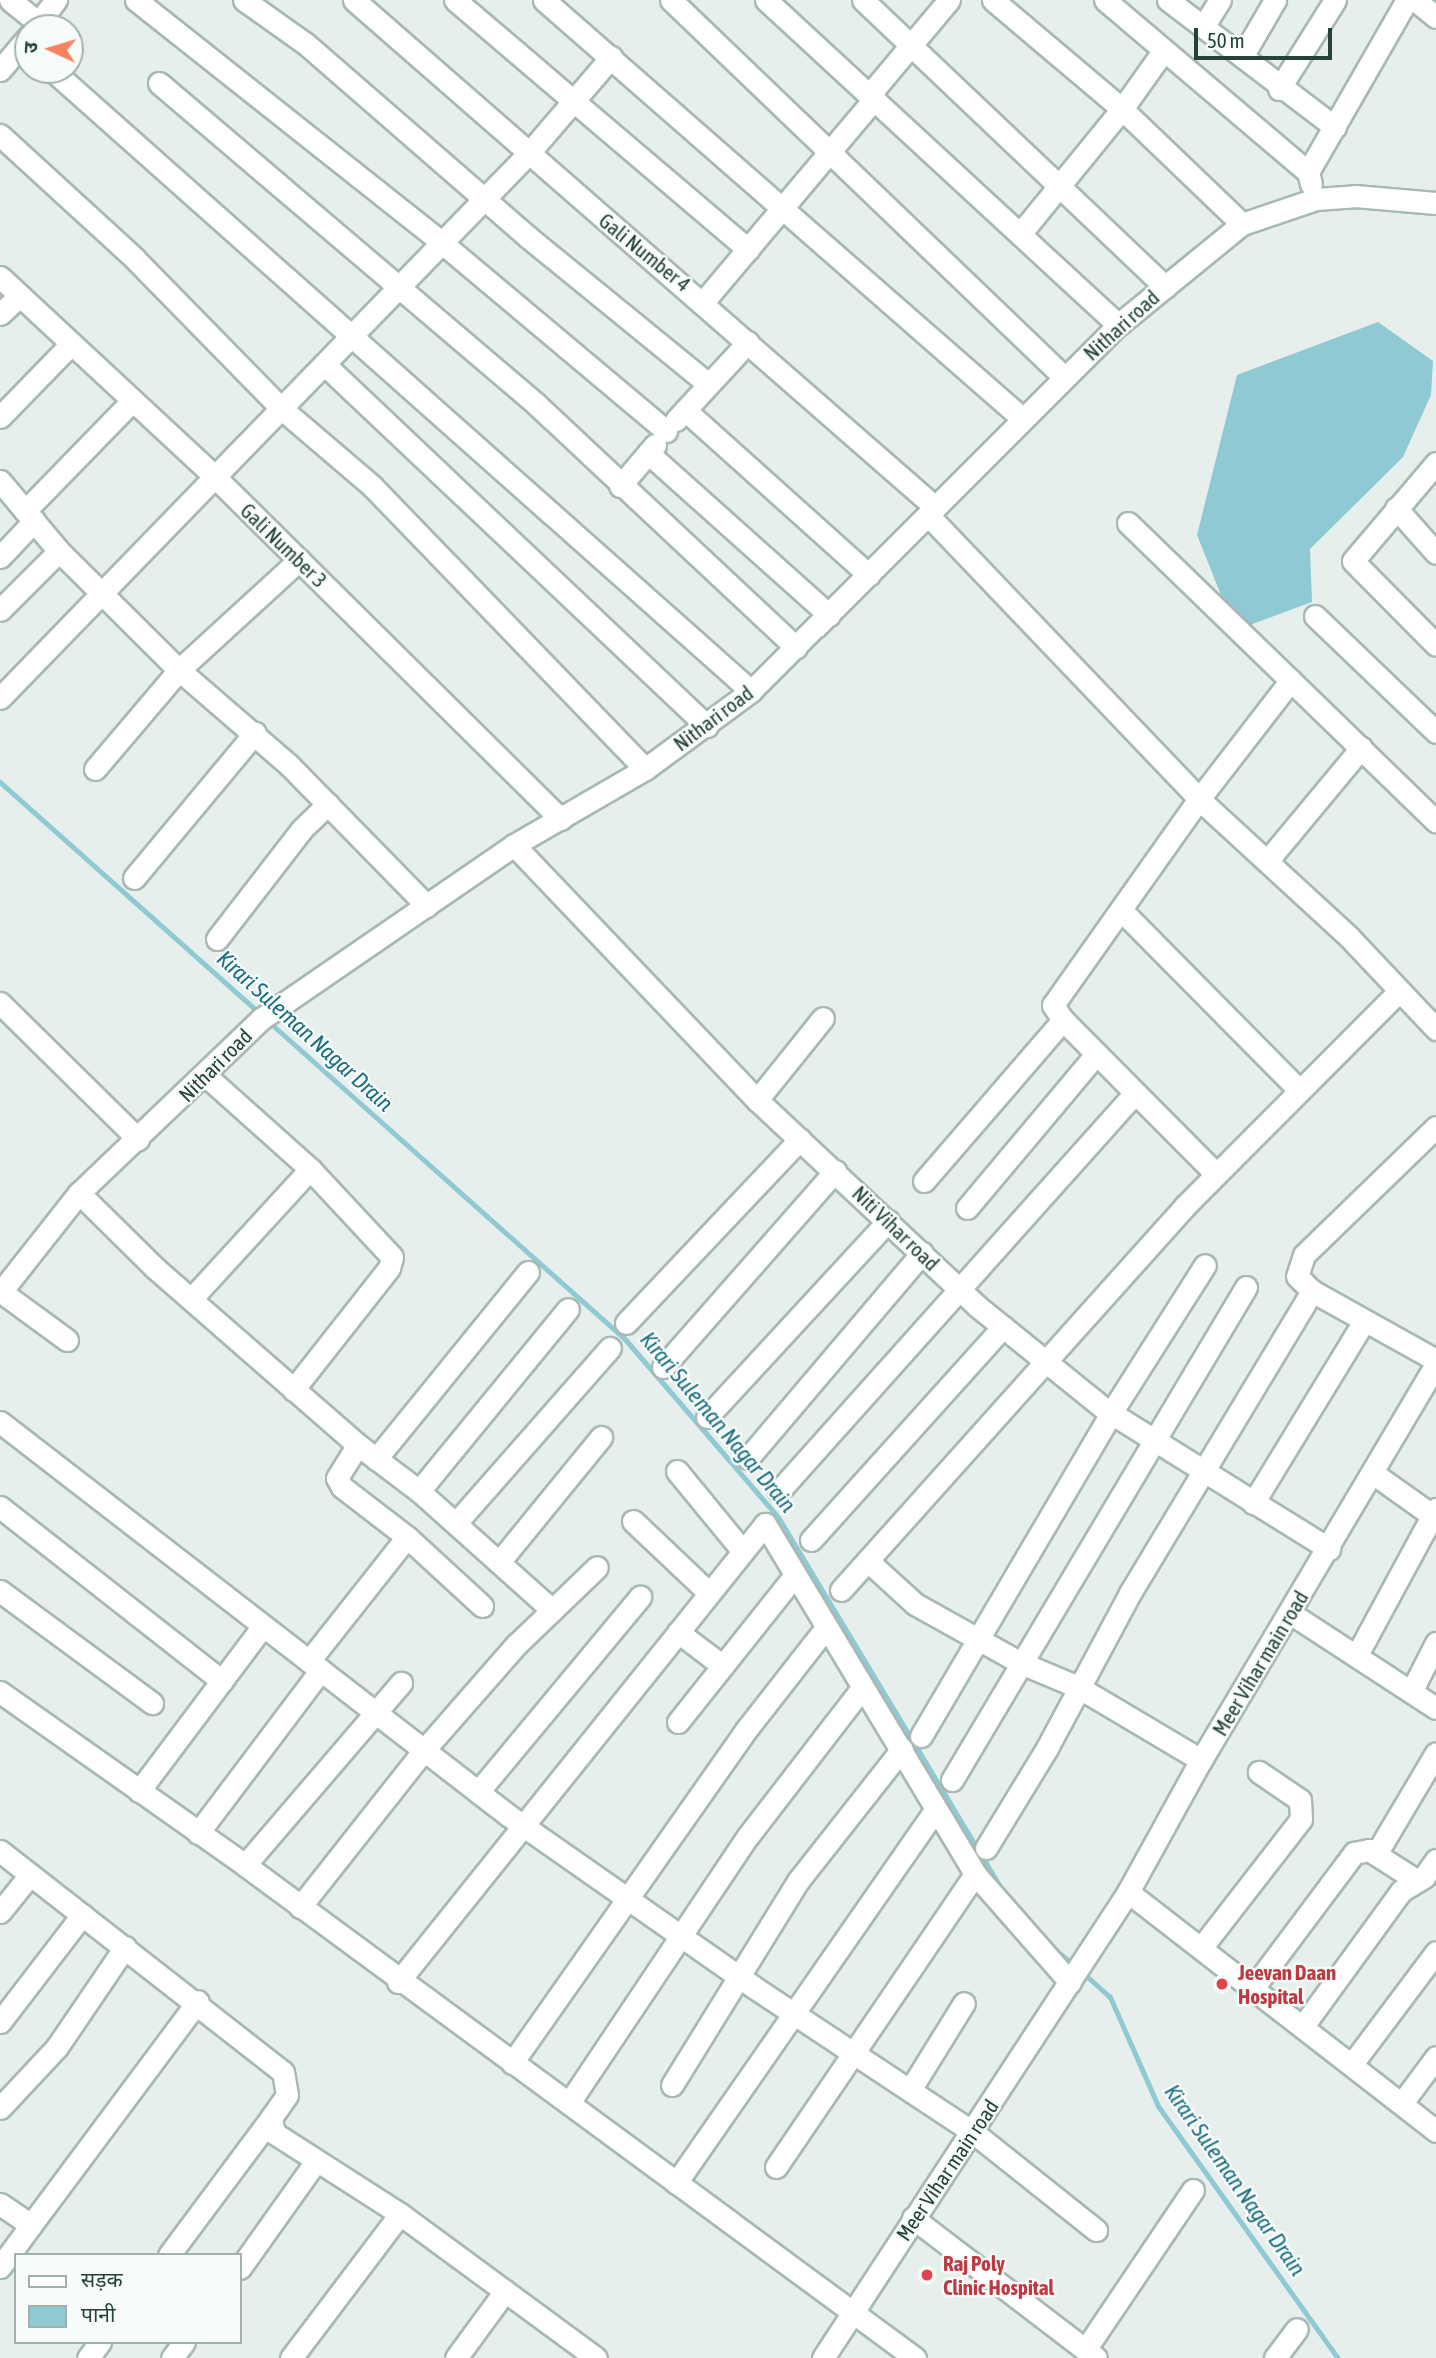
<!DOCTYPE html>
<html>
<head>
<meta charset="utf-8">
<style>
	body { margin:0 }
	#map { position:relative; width:1436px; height:2358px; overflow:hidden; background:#e6efeb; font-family:"Asap Condensed","Noto Sans Devanagari",sans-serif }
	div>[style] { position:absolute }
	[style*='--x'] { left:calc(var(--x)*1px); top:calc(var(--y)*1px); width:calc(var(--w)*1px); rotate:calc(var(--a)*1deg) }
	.water>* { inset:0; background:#8ec9d4 }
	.stream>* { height:5px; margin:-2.5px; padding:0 2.5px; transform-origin:2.5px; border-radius:2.5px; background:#8ec9d4 }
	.roads { filter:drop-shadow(2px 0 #a8b8b2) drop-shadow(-2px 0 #a8b8b2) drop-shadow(0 2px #a8b8b2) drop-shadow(0 -2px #a8b8b2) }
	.minor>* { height:21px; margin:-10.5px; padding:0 10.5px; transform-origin:10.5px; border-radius:10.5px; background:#fff }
	.dots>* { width:19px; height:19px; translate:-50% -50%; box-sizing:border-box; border:4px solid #f7fbf9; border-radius:50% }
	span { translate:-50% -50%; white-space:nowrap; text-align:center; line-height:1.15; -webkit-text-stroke:5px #f7fbf9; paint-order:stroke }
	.street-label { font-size:21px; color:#24423a }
	.health-label { font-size:21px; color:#be3a42; font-weight:700 }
	.left { translate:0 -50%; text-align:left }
	.water-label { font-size:23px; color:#1c6f80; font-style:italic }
	.legend { position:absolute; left:14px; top:2253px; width:228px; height:91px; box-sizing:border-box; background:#f7fbf9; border:2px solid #a3b1ad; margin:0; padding:9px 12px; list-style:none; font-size:21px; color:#24423a }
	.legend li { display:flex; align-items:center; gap:14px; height:35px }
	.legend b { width:35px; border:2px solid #a3b1ad }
	.north { position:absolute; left:14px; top:14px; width:70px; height:70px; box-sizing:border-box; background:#f7fbf9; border:2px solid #a3b1ad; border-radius:50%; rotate:274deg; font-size:19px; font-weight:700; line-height:28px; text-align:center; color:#24423a }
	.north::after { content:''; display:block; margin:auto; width:24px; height:32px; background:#f4845f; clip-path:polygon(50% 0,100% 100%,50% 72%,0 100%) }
	.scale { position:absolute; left:1194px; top:28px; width:138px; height:32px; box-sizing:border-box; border:4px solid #24423a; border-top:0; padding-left:9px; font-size:21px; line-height:24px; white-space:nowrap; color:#24423a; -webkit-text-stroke:5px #f7fbf9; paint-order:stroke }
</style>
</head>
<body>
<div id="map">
	<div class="water">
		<i style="clip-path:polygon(1378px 322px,1433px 361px,1431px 395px,1403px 457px,1310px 549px,1312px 602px,1247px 626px,1221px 595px,1197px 535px,1237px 375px)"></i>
	</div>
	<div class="stream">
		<i style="--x:0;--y:782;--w:347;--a:41.7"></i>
		<i style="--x:269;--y:1022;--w:475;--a:41.7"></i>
		<i style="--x:624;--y:1338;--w:236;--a:49.3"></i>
		<i style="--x:778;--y:1517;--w:436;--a:59"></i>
		<i style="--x:1053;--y:1948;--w:28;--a:39"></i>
		<i style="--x:1082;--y:1972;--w:38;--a:42"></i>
		<i style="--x:1110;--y:1997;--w:119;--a:66.2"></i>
		<i style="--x:1158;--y:2106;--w:310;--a:54.5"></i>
	</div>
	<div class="roads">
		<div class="minor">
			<i style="--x:10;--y:0;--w:36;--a:39"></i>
			<i style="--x:136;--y:0;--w:389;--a:38.4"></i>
			<i style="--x:441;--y:242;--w:294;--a:40"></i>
			<i style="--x:244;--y:0;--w:76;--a:35.4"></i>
			<i style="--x:306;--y:44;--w:294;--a:41"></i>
			<i style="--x:528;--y:237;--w:232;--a:39.2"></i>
			<i style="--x:354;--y:0;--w:771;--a:41.11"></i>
			<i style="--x:455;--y:0;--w:385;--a:40.4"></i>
			<i style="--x:544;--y:0;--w:636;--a:41.18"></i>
			<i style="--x:671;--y:0;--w:545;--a:43.81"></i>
			<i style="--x:766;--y:0;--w:479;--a:42.7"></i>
			<i style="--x:863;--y:0;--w:417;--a:43.5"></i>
			<i style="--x:993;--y:0;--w:169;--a:40.2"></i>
			<i style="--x:1122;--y:109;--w:166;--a:43.8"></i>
			<i style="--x:1105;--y:0;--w:266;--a:40.3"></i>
			<i style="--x:1168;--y:0;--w:210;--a:37.3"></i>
			<i style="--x:1415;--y:0;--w:27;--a:39"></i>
			<i style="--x:1203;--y:27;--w:32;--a:-58"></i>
			<i style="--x:34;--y:28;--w:36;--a:-52"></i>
			<i style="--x:1243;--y:55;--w:64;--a:-59.8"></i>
			<i style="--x:0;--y:70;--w:43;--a:-49.7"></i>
			<i style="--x:52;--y:70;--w:935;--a:41.62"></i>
			<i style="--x:159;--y:83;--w:495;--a:40.4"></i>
			<i style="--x:536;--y:404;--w:356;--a:43.1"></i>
			<i style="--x:1279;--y:89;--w:105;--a:-57.8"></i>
			<i style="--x:870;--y:94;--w:123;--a:-50"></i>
			<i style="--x:0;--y:135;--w:182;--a:42.5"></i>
			<i style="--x:134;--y:258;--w:211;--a:45.6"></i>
			<i style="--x:282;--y:409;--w:118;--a:40.5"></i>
			<i style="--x:372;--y:486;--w:393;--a:46"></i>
			<i style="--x:1311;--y:184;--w:12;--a:-104"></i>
			<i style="--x:1308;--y:172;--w:198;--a:-60.1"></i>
			<i style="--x:1020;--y:234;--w:161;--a:-50.8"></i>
			<i style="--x:1122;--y:109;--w:72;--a:-54.6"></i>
			<i style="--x:0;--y:277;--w:295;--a:42.9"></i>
			<i style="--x:216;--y:478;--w:485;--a:44.7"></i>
			<i style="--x:704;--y:301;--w:265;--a:-49.9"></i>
			<i style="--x:0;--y:314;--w:26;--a:-43"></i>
			<i style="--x:324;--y:364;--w:527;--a:43.39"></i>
			<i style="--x:685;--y:410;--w:247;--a:41.9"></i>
			<i style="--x:0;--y:417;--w:102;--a:-45.8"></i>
			<i style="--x:676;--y:420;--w:106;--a:-47.3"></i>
			<i style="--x:648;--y:453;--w:243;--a:41.8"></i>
			<i style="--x:1436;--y:463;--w:128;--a:130.3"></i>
			<i style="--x:1353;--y:561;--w:118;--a:45.3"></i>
			<i style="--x:0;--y:481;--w:92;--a:49.9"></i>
			<i style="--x:59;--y:551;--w:169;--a:44.8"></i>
			<i style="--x:179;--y:670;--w:145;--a:40.8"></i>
			<i style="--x:289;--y:765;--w:197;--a:45.6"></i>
			<i style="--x:620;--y:486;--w:54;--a:-49.5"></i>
			<i style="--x:1396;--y:508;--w:60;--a:48.4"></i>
			<i style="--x:25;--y:511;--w:153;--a:-45.8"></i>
			<i style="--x:928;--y:515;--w:393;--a:46.3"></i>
			<i style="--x:1199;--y:799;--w:204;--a:42.6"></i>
			<i style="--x:1349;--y:937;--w:127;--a:46.6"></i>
			<i style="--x:1128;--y:523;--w:429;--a:44.1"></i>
			<i style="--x:0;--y:557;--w:50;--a:-46.6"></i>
			<i style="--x:0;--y:610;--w:83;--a:-45"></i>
			<i style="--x:1315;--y:616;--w:168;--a:43.8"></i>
			<i style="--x:0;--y:698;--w:758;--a:-45.86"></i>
			<i style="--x:528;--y:154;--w:128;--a:-49.4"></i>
			<i style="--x:95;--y:769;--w:130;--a:-49.7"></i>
			<i style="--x:179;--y:670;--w:163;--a:-42.5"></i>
			<i style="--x:514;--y:845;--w:352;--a:46.4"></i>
			<i style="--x:757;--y:1100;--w:301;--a:43.1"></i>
			<i style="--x:977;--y:1306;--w:166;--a:38.9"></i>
			<i style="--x:1106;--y:1410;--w:263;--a:31.9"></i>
			<i style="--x:1268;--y:860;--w:146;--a:-50.3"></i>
			<i style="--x:134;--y:878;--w:189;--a:-50.2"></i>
			<i style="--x:1121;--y:910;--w:253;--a:45.3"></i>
			<i style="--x:217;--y:939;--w:139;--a:-52.3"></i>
			<i style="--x:302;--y:829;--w:36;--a:-44"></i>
			<i style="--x:0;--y:1003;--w:194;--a:44.6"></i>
			<i style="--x:205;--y:1075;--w:141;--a:41.8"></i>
			<i style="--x:310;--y:1169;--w:120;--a:47"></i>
			<i style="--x:392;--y:1257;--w:11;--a:105"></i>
			<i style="--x:389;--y:1268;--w:155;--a:128.2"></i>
			<i style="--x:757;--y:1100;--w:105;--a:-51.2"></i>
			<i style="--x:1436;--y:1127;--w:184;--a:135.9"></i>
			<i style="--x:1304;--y:1255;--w:22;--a:108"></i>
			<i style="--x:1297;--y:1276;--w:21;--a:45"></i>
			<i style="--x:1312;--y:1291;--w:142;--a:29.1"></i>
			<i style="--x:1216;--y:1174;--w:217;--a:-134.8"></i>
			<i style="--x:1063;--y:1020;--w:18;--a:-124"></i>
			<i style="--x:1053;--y:1005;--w:252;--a:-54.7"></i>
			<i style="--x:1199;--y:799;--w:150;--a:-52.3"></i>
			<i style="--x:924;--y:1181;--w:213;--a:-49.2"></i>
			<i style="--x:79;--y:1193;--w:107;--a:44.6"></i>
			<i style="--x:155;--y:1268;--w:269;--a:41.1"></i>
			<i style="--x:358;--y:1445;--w:76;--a:37"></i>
			<i style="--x:419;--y:1491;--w:178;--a:41.8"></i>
			<i style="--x:967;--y:1208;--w:201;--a:-50"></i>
			<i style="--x:0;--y:1291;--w:83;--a:36.2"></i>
			<i style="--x:0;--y:1293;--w:127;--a:-51.7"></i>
			<i style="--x:79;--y:1193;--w:252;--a:-43.7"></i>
			<i style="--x:261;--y:1019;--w:307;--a:-34.5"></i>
			<i style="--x:514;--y:845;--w:151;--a:-30.1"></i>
			<i style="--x:645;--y:769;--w:132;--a:-36.3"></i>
			<i style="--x:751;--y:691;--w:518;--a:-44.92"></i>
			<i style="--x:1118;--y:325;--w:160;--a:-39.2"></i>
			<i style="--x:1242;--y:224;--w:78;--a:-18.7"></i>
			<i style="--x:1316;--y:199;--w:39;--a:-4"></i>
			<i style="--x:1355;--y:196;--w:81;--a:4.9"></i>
			<i style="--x:192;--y:1298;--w:175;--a:-47.5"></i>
			<i style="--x:626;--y:1323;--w:253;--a:-46.6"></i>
			<i style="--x:663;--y:1367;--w:261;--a:-48.7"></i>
			<i style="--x:707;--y:1417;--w:267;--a:-47.3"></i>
			<i style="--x:0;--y:1422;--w:642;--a:37.73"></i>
			<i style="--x:508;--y:1815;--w:298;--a:35"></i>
			<i style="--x:752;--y:1986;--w:266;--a:33.5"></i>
			<i style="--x:974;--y:2133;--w:156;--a:38.5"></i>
			<i style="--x:748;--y:1458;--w:269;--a:-49.7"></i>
			<i style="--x:376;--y:1459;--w:241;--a:-50.9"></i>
			<i style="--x:677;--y:1471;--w:101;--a:50.6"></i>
			<i style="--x:1374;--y:1474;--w:76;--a:35.4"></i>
			<i style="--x:419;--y:1491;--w:235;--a:-50.7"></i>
			<i style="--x:779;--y:1491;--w:534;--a:-48.19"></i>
			<i style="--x:1253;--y:1503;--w:213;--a:-58.6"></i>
			<i style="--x:0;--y:1507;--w:282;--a:38.1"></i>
			<i style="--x:633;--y:1521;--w:103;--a:43.4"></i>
			<i style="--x:456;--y:1523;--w:233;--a:-48.7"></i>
			<i style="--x:407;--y:1537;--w:102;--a:42.6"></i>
			<i style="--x:811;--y:1540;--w:287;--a:-48"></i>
			<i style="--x:500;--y:1561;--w:160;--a:-50.8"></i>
			<i style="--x:869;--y:1562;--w:62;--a:42.4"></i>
			<i style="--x:915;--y:1604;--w:121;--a:29.1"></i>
			<i style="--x:1021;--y:1663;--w:62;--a:22.8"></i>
			<i style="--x:1078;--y:1687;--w:143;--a:30.7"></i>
			<i style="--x:841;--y:1590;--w:517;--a:-48.14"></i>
			<i style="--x:1186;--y:1205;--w:302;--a:-45.1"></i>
			<i style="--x:0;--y:1591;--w:189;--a:36.4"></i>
			<i style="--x:1290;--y:1613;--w:174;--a:33.1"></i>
			<i style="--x:678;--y:1632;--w:56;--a:37.1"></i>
			<i style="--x:1358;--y:1653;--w:164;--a:-61.6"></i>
			<i style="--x:309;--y:1661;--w:158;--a:-51.7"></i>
			<i style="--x:407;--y:1537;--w:82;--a:-142.4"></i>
			<i style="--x:342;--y:1487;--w:10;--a:-119"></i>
			<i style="--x:337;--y:1478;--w:39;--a:-58"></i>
			<i style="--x:1412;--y:1690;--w:53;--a:-62.9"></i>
			<i style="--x:0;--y:1692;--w:300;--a:35.2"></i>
			<i style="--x:245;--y:1865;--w:832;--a:36.35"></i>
			<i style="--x:678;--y:1722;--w:186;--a:-51.5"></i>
			<i style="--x:921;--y:1736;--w:375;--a:-59.5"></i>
			<i style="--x:1111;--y:1413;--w:175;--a:-57.6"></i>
			<i style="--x:952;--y:1780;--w:574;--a:-59.19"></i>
			<i style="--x:139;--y:1791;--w:206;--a:-53.1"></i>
			<i style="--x:478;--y:1792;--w:254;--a:-50.3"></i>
			<i style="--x:198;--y:1833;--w:204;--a:-53"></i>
			<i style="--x:986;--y:1848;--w:117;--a:-58.6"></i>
			<i style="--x:1047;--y:1748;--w:176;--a:-61.8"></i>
			<i style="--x:1130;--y:1593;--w:353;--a:-58.9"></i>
			<i style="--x:0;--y:1851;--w:359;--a:38"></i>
			<i style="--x:283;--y:2072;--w:23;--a:80"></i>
			<i style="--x:287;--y:2095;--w:28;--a:125"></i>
			<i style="--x:271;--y:2118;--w:15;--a:79"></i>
			<i style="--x:274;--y:2133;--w:150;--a:32.7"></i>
			<i style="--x:400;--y:2214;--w:181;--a:127.1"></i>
			<i style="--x:1376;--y:1854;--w:117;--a:-59.3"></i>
			<i style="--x:245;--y:1865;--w:240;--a:-49.4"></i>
			<i style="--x:1128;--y:1892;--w:390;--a:37.8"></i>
			<i style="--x:300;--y:1907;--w:200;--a:-51.7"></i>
			<i style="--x:424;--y:1750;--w:140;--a:-48.8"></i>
			<i style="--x:516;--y:1645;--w:112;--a:-43.9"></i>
			<i style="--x:0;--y:1912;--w:48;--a:-51"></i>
			<i style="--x:1201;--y:1948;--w:163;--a:-52.2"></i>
			<i style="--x:1301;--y:1819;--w:19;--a:-93"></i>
			<i style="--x:1300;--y:1800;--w:50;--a:-145.7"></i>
			<i style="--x:398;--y:1982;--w:587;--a:-51.29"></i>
			<i style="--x:765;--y:1524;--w:408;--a:59"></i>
			<i style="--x:975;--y:1874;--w:144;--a:48.7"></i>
			<i style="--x:1253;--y:1988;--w:169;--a:-53.2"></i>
			<i style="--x:1354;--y:1853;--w:15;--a:-11"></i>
			<i style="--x:1369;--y:1850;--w:56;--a:32.6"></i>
			<i style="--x:0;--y:2022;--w:135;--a:-52.5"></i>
			<i style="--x:1303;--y:2026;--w:167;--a:-54"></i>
			<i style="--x:1401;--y:1891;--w:27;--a:-31"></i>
			<i style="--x:1424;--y:1877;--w:21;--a:-55"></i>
			<i style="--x:512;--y:2063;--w:407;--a:-54.9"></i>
			<i style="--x:746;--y:1730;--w:128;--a:-52"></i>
			<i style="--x:1352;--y:2064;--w:140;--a:-53.1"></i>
			<i style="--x:672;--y:2085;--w:240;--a:-58.3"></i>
			<i style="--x:798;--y:1881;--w:168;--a:-51.8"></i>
			<i style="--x:910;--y:2090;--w:102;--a:-58.2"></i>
			<i style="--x:569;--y:2103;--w:321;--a:-56.2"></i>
			<i style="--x:748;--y:1836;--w:187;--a:-52.4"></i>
			<i style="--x:1402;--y:2103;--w:57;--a:-53.5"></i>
			<i style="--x:0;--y:2108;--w:83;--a:-46.9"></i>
			<i style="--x:57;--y:2047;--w:121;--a:-55.8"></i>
			<i style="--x:776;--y:2167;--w:354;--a:-55.8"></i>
			<i style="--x:676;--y:2183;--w:453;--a:-55.2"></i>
			<i style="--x:0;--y:2204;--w:37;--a:34"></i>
			<i style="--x:31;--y:2225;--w:279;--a:-53.3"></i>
			<i style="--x:400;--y:2214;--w:243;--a:36.3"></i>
			<i style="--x:913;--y:2218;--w:230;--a:37.4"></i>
			<i style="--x:169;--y:2255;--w:171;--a:-53.3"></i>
			<i style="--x:0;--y:2267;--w:52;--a:-53.6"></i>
			<i style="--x:240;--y:2268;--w:131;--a:-54.6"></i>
			<i style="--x:1085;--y:2350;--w:193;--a:-56"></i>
			<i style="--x:88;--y:2358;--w:20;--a:-53"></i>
			<i style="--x:172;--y:2358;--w:20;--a:-53"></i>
			<i style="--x:456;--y:2358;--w:83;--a:-53.8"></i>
			<i style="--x:823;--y:2358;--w:557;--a:-56.79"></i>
			<i style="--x:1128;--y:1892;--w:151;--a:-61.1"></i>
			<i style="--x:1201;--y:1760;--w:460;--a:-59.3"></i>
			<i style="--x:1275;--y:2358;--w:36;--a:-53"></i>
		</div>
	</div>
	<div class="dots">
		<i style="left:1222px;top:1984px;background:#e0444e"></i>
		<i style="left:927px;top:2275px;background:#e0444e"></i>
	</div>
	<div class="street-label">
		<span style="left:645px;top:252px;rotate:39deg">Gali Number 4</span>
		<span style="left:1121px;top:325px;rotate:-42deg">Nithari road</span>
		<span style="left:284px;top:545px;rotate:44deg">Gali Number 3</span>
		<span style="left:713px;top:718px;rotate:-37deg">Nithari road</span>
		<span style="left:215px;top:1065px;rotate:-45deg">Nithari road</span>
		<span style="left:896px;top:1228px;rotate:44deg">Niti Vihar road</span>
		<span style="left:1260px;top:1663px;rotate:-59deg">Meer Vihar main road</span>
		<span style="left:947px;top:2170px;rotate:-56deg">Meer Vihar main road</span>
	</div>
	<div class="health-label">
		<span class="left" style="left:1238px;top:1984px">Jeevan Daan<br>Hospital</span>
		<span class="left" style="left:943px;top:2275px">Raj Poly<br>Clinic Hospital</span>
	</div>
	<div class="water-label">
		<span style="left:305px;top:1031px;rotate:42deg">Kirari Suleman Nagar Drain</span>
		<span style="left:718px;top:1422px;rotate:50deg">Kirari Suleman Nagar Drain</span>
		<span style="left:1235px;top:2180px;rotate:55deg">Kirari Suleman Nagar Drain</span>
	</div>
	<ul class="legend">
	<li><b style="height:9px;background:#fff"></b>सड़क</li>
	<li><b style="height:19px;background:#8ec9d4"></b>पानी</li>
	</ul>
	<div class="north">उ</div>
	<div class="scale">50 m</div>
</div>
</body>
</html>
